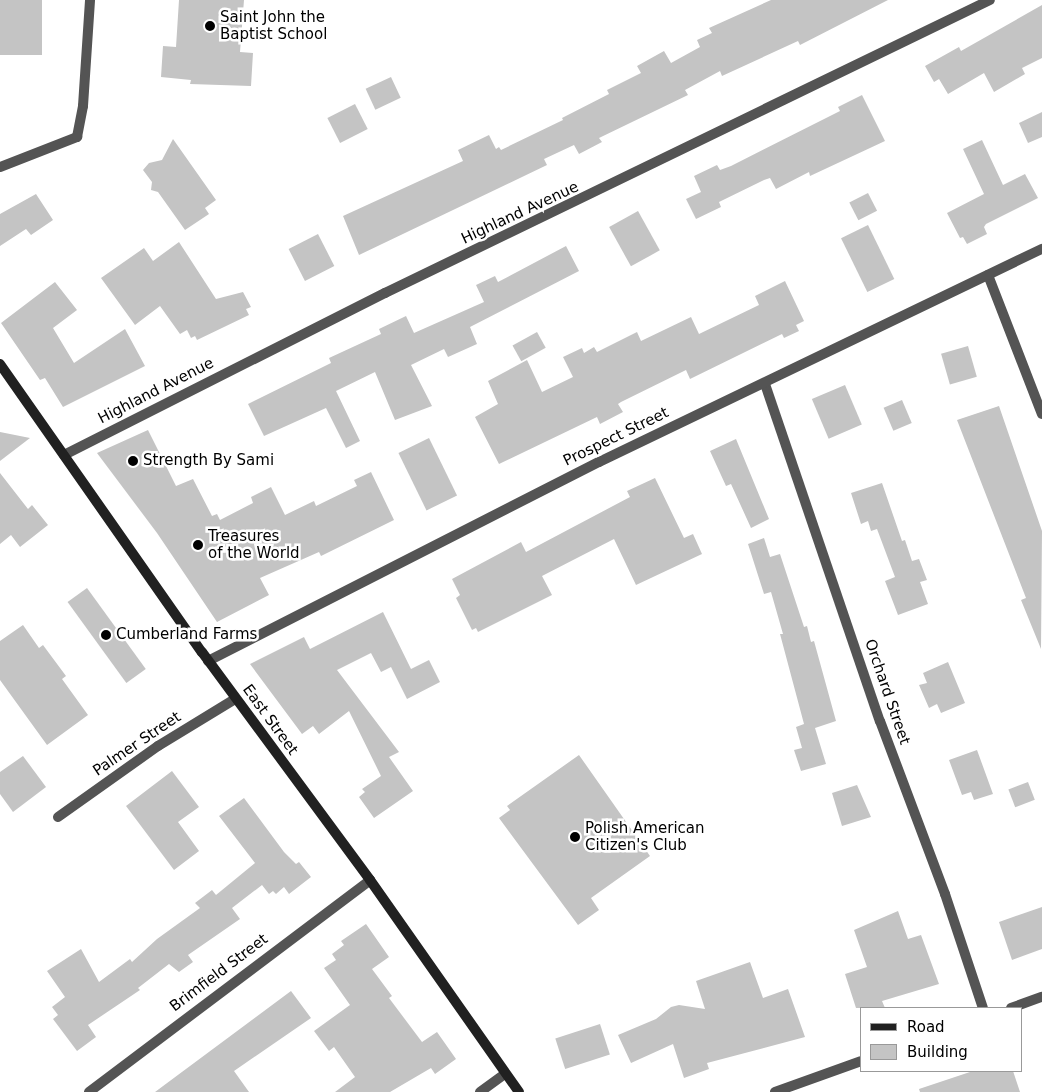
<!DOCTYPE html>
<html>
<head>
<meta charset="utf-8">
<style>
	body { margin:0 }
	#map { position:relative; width:1042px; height:1092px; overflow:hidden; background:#fff; font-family:"DejaVu Sans",sans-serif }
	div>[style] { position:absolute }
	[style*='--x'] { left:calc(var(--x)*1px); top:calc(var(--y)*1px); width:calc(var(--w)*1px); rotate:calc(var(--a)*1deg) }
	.building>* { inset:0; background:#c4c4c4; transform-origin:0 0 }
	.street>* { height:10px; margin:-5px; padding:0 5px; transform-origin:5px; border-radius:5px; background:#545454 }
	.secondary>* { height:10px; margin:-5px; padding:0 5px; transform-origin:5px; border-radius:5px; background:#212121 }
	.dots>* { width:14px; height:14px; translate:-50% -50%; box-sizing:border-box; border:2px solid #fff; border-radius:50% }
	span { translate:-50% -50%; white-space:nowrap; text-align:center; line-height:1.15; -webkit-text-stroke:5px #fff; paint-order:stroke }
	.poi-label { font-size:15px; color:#000 }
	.left { translate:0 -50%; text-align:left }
	.street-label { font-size:15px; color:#000 }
	.legend { position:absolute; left:860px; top:1007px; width:162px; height:65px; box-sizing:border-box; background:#fff; border:1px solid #999; margin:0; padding:6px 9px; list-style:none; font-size:15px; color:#000 }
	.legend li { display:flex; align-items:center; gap:10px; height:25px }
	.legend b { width:25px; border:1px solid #999 }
</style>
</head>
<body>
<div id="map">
	<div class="building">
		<i style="left:0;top:0;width:42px;height:55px"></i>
		<i style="clip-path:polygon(179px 0,244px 0,240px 52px,253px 53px,251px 86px,190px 84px,191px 80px,161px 77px,163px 46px,176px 47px)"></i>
		<i style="clip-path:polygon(771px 0,888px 0,800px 45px,798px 41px,722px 76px,720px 71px,685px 90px,688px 95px,599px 138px,602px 142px,579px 154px,574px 145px,544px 159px,547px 165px,359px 255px,343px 216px,463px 161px,458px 150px,489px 135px,496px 149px,499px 147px,501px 150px,563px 120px,562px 118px,609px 94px,607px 90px,641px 73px,637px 66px,664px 51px,671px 63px,700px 47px,697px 40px,712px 33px,709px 28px)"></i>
		<i style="clip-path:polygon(1042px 5px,1042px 58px,1022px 68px,1025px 74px,994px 92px,984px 73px,948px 94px,939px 79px,934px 82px,925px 66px,959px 47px,961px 51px)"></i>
		<i style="left:391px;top:77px;width:23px;height:28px;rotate:65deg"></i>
		<i style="clip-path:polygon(862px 95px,885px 141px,810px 176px,809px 172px,776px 189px,770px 178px,764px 180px,719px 202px,721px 207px,696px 219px,686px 199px,701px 192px,694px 176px,717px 165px,720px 170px,731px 166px,840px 111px,838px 107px)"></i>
		<i style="left:355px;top:104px;width:28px;height:31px;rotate:63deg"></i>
		<i style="clip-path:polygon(1042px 112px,1042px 137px,1028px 143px,1019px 123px)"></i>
		<i style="clip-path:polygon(173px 139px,216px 200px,205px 208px,209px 214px,185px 230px,158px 192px,151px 190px,152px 182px,143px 170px,149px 163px,162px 160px)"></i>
		<i style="clip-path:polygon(982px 140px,1003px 185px,1025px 174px,1038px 198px,986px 224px,984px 227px,987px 234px,967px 244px,963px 237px,960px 238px,947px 213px,984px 194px,963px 149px)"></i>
		<i style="left:868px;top:193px;width:20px;height:21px;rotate:63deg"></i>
		<i style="clip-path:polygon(36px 194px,53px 220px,31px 235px,26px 229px,0 246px,0 214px)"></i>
		<i style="left:638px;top:211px;width:45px;height:33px;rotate:61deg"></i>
		<i style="left:868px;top:225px;width:60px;height:30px;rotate:64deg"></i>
		<i style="left:318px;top:234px;width:36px;height:33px;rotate:63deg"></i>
		<i style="clip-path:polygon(179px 242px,216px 299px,243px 292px,251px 307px,246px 309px,249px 315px,197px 340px,195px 336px,191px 338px,187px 330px,180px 334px,160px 306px,135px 325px,101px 278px,144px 248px,153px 261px)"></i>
		<i style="clip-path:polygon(566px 246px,579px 271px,470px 327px,477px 344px,448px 357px,444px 349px,411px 365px,432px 406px,395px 420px,375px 372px,336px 391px,360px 441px,346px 448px,326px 408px,264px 436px,248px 404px,331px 363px,329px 358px,381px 334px,379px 329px,406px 316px,414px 333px,484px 302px,476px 285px,495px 276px,498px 282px)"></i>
		<i style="clip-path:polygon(785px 281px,804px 321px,796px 325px,799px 331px,784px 338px,782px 334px,690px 379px,686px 370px,621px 402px,618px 404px,623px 412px,600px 424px,597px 417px,499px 464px,475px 417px,498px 404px,488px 381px,527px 360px,542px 392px,573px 377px,563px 357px,582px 348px,584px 353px,594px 347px,597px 352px,637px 332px,641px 341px,691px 317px,699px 334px,759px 305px,755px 296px)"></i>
		<i style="clip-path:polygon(55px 282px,77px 310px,53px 328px,74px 363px,125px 329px,145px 366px,63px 407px,45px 378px,40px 380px,1px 323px)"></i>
		<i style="left:537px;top:332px;width:18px;height:28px;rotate:61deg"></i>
		<i style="left:968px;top:346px;width:32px;height:28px;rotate:74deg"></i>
		<i style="left:845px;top:385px;width:43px;height:36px;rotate:67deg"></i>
		<i style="left:902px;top:400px;width:25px;height:20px;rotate:67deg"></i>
		<i style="clip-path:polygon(999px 406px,1042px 531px,1041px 649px,1021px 600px,1026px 598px,957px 420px)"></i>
		<i style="clip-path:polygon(148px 430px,176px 486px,193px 479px,212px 516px,217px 514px,220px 520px,253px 503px,251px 497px,271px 487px,285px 515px,314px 501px,316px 506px,357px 486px,354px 480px,371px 472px,394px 520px,321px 556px,319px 552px,260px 578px,269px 595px,217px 622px,157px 533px,97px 453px)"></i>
		<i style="clip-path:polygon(0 432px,30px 438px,0 461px)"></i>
		<i style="left:429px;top:438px;width:64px;height:34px;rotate:64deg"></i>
		<i style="clip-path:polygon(736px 439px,769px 519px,751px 528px,731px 484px,726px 486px,710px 451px)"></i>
		<i style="clip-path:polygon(0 473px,28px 509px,32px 505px,48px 525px,20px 547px,11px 535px,0 544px)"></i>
		<i style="clip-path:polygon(655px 478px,684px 538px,693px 534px,702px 554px,636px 585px,614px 539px,542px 576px,552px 595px,478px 632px,476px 628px,472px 630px,456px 598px,460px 595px,452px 579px,521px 542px,526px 552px,630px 497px,627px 491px)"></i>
		<i style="clip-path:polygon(882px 483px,902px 541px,905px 540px,912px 561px,919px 559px,927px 580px,920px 582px,928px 604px,898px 615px,885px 581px,895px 577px,877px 529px,871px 531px,868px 521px,861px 524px,851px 493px)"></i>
		<i style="clip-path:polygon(764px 538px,770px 557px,780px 554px,804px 627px,807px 626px,811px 642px,814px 641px,836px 721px,815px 728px,826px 764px,801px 771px,794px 750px,802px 748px,796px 727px,804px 724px,780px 634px,783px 634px,771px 592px,764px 594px,748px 544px)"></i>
		<i style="left:87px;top:588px;width:100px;height:24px;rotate:54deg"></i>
		<i style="clip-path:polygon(383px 612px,411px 669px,429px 660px,440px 682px,407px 699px,391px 667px,381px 672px,371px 653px,337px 670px,399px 752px,389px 757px,413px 791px,374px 818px,359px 797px,365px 792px,362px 789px,381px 776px,349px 711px,319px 734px,313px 726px,302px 734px,250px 664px,304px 637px,310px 649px)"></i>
		<i style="clip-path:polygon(23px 625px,39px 648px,43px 645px,66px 676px,62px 679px,88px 715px,47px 745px,0 680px,0 641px)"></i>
		<i style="clip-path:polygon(948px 662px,965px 703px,941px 713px,937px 704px,929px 708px,919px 685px,927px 683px,923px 673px)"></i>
		<i style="clip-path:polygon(977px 750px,993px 794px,974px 800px,971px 792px,962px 795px,949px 760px)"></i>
		<i style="clip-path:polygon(579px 755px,650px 856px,591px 898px,599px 910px,578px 925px,499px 818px,510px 810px,507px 806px)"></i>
		<i style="clip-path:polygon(23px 756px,46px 787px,13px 812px,0 794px,0 772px)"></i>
		<i style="clip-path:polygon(172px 771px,199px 807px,178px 822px,199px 851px,174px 870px,126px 806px)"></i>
		<i style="left:1028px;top:782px;width:19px;height:21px;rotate:69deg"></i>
		<i style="clip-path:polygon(857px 785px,871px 817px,842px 826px,832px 793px)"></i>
		<i style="clip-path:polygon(244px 798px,284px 852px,296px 864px,299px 862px,311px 877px,289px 894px,284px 887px,276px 894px,273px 891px,269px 894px,262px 885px,232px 908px,240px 919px,188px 955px,193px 962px,179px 972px,169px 964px,138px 988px,140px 990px,88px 1025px,96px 1037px,77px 1051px,53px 1019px,58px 1015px,52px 1007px,65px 997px,47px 971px,81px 949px,99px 982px,130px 959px,132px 962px,157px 939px,200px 908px,195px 903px,212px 890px,216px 895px,255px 863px,219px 816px)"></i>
		<i style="clip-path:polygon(1042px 907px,1042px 949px,1012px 960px,999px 922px)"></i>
		<i style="clip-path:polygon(898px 911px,908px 939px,921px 935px,939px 984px,882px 1001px,885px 1008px,856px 1008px,845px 974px,867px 967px,854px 930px)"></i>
		<i style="clip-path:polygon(366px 924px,389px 957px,372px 969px,392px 996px,389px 998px,422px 1042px,437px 1032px,456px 1059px,435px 1074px,431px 1068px,390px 1092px,335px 1092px,355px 1077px,334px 1047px,329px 1051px,314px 1031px,350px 1005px,324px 968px,336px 960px,332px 954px,344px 945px,341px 941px)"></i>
		<i style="clip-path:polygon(750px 962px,763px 998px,788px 989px,805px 1037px,707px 1063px,709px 1069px,684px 1078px,673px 1044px,631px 1063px,618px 1035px,656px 1019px,671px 1007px,679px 1005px,705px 1009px,696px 981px)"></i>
		<i style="clip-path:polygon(291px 991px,311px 1018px,234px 1071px,249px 1092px,155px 1092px)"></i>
		<i style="left:600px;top:1024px;width:32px;height:47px;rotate:72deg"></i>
		<i style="clip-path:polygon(973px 1071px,1013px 1071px,1020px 1092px,920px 1092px,919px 1089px)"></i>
	</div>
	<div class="street">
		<i style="--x:0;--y:167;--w:83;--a:-21.3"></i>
		<i style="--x:77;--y:137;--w:32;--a:-79"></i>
		<i style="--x:83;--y:106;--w:106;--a:-86.2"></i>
		<i style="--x:988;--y:275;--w:149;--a:68.8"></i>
		<i style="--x:765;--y:384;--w:356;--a:71.2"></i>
		<i style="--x:880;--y:721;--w:185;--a:69.4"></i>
		<i style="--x:945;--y:894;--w:120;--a:71.6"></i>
		<i style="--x:64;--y:455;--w:360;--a:-26.8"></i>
		<i style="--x:385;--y:293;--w:672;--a:-25.84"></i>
		<i style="--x:208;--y:661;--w:439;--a:-27"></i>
		<i style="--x:599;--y:462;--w:492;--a:-25.7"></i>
		<i style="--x:58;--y:817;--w:123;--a:-35.4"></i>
		<i style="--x:158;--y:746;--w:90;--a:-31.4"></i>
		<i style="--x:1011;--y:1008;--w:33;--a:-20"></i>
		<i style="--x:89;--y:1092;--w:352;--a:-37"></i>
		<i style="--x:480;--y:1092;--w:31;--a:-36"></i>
		<i style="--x:775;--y:1092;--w:91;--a:-19.8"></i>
	</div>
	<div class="secondary">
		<i style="--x:0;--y:364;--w:352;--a:55"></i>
		<i style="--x:202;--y:652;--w:283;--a:53.6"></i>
		<i style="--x:370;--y:880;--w:259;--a:54.9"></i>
	</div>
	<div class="dots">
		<i style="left:210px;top:26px;background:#000"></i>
		<i style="left:133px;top:461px;background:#000"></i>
		<i style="left:198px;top:545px;background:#000"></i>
		<i style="left:106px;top:635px;background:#000"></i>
		<i style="left:575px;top:837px;background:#000"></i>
	</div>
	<div class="poi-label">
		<span class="left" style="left:220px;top:26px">Saint John the<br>Baptist School</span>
		<span class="left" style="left:143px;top:461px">Strength By Sami</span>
		<span class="left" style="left:208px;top:545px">Treasures<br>of the World</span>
		<span class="left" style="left:116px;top:635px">Cumberland Farms</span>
		<span class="left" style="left:585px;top:837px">Polish American<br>Citizen's Club</span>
	</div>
	<div class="street-label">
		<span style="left:520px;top:213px;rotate:-25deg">Highland Avenue</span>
		<span style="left:156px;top:391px;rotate:-27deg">Highland Avenue</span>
		<span style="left:616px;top:437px;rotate:-26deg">Prospect Street</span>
		<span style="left:887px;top:692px;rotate:71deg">Orchard Street</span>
		<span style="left:270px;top:720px;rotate:54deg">East Street</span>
		<span style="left:137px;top:744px;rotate:-34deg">Palmer Street</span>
		<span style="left:219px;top:973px;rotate:-37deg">Brimfield Street</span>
	</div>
	<ul class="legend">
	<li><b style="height:6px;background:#212121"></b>Road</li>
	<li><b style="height:14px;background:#c4c4c4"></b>Building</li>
	</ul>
</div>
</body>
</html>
